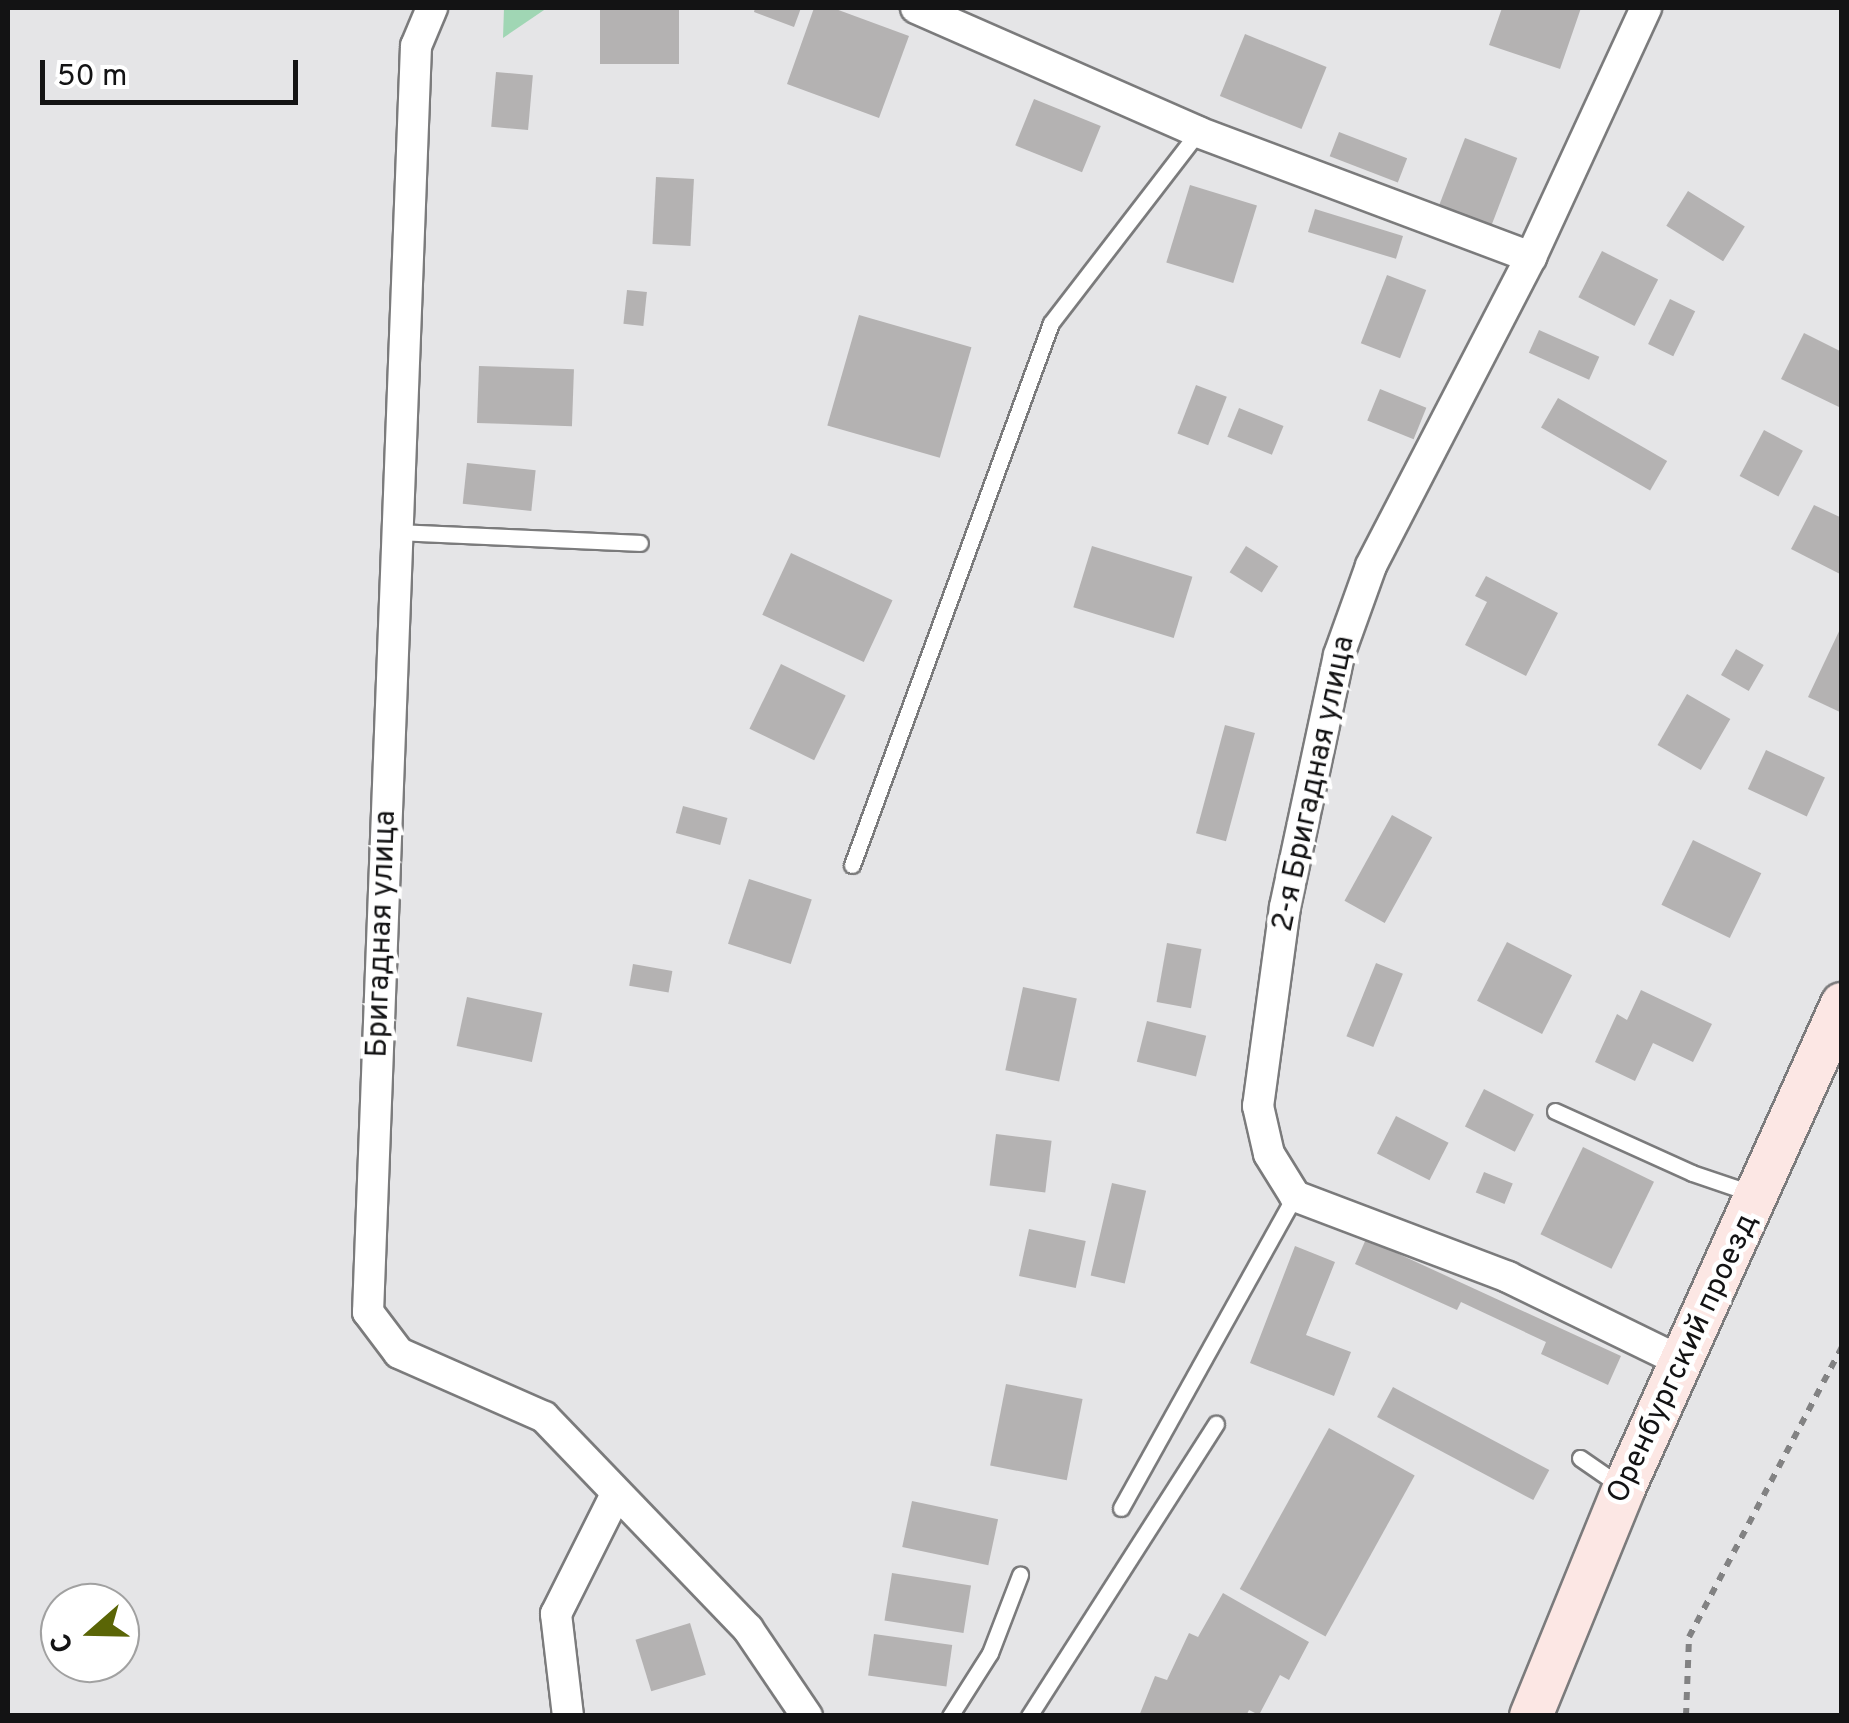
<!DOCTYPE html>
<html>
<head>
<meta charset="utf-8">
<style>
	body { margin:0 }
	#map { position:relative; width:1849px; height:1723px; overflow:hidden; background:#e5e5e7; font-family:Overpass,sans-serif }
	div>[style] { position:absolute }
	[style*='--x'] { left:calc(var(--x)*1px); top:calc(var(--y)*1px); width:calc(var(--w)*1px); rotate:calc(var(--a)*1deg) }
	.green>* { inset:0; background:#a0d6b4 }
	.building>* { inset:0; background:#b4b2b2; transform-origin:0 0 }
	.path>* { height:6px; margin-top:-3px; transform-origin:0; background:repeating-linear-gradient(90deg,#828283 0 8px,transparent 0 16px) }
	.roads { filter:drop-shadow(2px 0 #7b7b7c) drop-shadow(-2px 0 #7b7b7c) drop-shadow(0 2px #7b7b7c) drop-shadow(0 -2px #7b7b7c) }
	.service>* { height:15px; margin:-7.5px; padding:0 7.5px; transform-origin:7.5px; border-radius:7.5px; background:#fff }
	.minor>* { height:30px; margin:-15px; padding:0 15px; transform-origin:15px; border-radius:15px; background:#fff }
	.secondary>* { height:42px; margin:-21px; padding:0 21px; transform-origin:21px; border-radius:21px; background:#fce7e4 }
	span { translate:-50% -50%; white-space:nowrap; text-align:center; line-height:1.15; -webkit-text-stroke:9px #fff; paint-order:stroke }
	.street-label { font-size:30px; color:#131314 }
	.frame { position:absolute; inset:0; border:10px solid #131314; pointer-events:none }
	.north { position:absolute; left:40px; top:1583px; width:100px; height:100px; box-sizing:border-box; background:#fff; border:2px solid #a1a1a1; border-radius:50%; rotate:250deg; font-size:28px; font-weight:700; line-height:40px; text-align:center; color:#131314 }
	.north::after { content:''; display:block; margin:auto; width:35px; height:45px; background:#5a6506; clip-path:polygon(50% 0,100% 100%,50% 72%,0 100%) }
	.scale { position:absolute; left:40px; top:60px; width:258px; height:45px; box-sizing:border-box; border:5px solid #131314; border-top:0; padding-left:12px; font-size:30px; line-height:35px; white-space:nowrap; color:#131314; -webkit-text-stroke:8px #fff; paint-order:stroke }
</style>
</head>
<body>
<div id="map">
	<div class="green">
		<i style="clip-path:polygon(504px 8px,547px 8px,503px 38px)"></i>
	</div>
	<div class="building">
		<i style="left:600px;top:8px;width:79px;height:56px"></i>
		<i style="clip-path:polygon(755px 8px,801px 8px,794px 27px,754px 12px)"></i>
		<i style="clip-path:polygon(814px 8px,833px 8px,909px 36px,879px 118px,787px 84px)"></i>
		<i style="clip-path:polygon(1502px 8px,1581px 8px,1560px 69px,1489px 45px)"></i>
		<i style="left:1245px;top:34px;width:88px;height:67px;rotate:22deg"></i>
		<i style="left:496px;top:72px;width:37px;height:55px;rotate:5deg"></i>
		<i style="left:1034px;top:99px;width:72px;height:50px;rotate:22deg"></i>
		<i style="left:1339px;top:132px;width:73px;height:26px;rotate:21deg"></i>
		<i style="left:1465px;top:138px;width:56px;height:74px;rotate:21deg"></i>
		<i style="left:656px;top:177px;width:38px;height:67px;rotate:3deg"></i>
		<i style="left:1190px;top:185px;width:70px;height:81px;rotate:17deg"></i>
		<i style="left:1688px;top:191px;width:67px;height:41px;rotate:32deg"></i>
		<i style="left:1315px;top:209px;width:92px;height:24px;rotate:17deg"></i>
		<i style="left:1602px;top:251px;width:63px;height:52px;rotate:27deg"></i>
		<i style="left:1387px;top:275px;width:42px;height:73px;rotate:21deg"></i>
		<i style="left:627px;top:290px;width:20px;height:34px;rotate:6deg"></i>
		<i style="left:1670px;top:299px;width:28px;height:50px;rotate:26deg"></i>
		<i style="left:859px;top:315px;width:117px;height:115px;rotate:16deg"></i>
		<i style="left:1539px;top:330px;width:66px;height:25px;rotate:24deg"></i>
		<i style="clip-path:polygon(1804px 333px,1842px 352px,1839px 407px,1781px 379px)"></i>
		<i style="left:479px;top:366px;width:95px;height:57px;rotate:2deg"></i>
		<i style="left:1196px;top:385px;width:33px;height:52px;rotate:21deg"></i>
		<i style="left:1380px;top:389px;width:50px;height:34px;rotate:22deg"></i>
		<i style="left:1558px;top:398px;width:126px;height:34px;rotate:30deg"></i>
		<i style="left:1239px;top:408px;width:48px;height:31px;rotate:22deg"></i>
		<i style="left:1764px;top:430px;width:44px;height:52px;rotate:28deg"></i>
		<i style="left:467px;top:463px;width:69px;height:41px;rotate:6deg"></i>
		<i style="clip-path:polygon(1814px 505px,1842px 518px,1842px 575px,1791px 549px)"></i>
		<i style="left:1092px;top:546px;width:105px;height:64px;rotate:17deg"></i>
		<i style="left:1246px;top:546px;width:38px;height:31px;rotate:32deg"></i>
		<i style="left:791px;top:553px;width:112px;height:68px;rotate:25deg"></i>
		<i style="clip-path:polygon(1486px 576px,1558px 613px,1526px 676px,1465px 645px,1487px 602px,1475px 596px)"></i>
		<i style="clip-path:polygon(1842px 625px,1842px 713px,1808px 697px)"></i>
		<i style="left:1736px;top:649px;width:32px;height:30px;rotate:30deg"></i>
		<i style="left:781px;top:664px;width:72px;height:72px;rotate:26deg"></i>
		<i style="left:1687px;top:694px;width:50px;height:59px;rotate:30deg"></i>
		<i style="left:1225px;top:725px;width:31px;height:112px;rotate:15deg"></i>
		<i style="left:1766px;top:750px;width:65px;height:43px;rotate:25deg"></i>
		<i style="left:683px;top:806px;width:46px;height:28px;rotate:15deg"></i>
		<i style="left:1392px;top:815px;width:46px;height:98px;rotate:29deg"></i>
		<i style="left:1693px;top:840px;width:76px;height:72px;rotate:26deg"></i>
		<i style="left:749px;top:879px;width:66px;height:68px;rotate:18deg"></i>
		<i style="left:1507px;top:942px;width:73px;height:66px;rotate:27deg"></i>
		<i style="left:1167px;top:943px;width:35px;height:60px;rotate:10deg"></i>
		<i style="left:1376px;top:963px;width:29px;height:79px;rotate:22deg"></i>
		<i style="left:633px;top:964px;width:40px;height:22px;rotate:10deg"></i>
		<i style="left:1023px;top:987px;width:55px;height:85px;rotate:12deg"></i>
		<i style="clip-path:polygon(1641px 990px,1712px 1024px,1693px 1062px,1653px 1043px,1635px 1081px,1595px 1062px,1617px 1014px,1627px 1020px)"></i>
		<i style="left:467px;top:997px;width:77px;height:50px;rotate:12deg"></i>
		<i style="left:1147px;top:1021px;width:61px;height:42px;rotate:14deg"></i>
		<i style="left:1484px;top:1089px;width:56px;height:42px;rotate:27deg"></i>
		<i style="left:1396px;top:1116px;width:59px;height:42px;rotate:27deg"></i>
		<i style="left:996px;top:1134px;width:56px;height:52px;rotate:7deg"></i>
		<i style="left:1583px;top:1147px;width:79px;height:97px;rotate:26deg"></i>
		<i style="left:1484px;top:1172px;width:31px;height:22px;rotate:22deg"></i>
		<i style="left:1112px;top:1183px;width:35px;height:95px;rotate:13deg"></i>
		<i style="left:1029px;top:1229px;width:58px;height:48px;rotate:12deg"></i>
		<i style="clip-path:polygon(1366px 1239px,1621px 1356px,1608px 1385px,1541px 1354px,1546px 1342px,1461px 1302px,1457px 1310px,1355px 1264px)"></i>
		<i style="clip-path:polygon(1295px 1246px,1335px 1262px,1306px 1335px,1351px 1352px,1334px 1396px,1250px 1363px)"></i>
		<i style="left:1006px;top:1384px;width:78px;height:83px;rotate:11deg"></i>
		<i style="left:1393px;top:1387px;width:177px;height:34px;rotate:28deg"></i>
		<i style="left:1329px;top:1428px;width:98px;height:184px;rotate:29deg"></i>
		<i style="left:912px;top:1501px;width:88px;height:47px;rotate:12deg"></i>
		<i style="left:892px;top:1573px;width:80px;height:48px;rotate:9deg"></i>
		<i style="clip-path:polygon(1223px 1593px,1309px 1642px,1289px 1680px,1280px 1675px,1259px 1715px,1249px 1710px,1246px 1716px,1139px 1716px,1155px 1676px,1167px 1680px,1189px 1633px,1198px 1637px)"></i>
		<i style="left:690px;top:1623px;width:54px;height:57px;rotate:73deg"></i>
		<i style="left:874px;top:1634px;width:79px;height:42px;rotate:8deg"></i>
	</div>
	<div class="path">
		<i style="--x:1686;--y:1716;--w:79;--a:-87.8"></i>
		<i style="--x:1689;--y:1637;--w:328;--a:-62.2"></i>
	</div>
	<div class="roads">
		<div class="service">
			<i style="--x:398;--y:532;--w:242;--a:2.6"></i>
			<i style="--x:852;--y:865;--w:577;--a:-69.84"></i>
			<i style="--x:1051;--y:323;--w:241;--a:-52.4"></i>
			<i style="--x:1555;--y:1111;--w:150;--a:24.3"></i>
			<i style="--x:1692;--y:1173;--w:65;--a:18.7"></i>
			<i style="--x:1580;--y:1458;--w:51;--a:34.6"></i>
			<i style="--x:1121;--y:1508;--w:357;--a:-60.9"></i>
			<i style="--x:950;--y:1716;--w:75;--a:-57.6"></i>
			<i style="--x:990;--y:1653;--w:84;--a:-69"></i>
			<i style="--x:1029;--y:1716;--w:347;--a:-57.4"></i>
		</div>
		<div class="minor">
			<i style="--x:432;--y:8;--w:41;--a:112.8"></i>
			<i style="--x:416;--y:46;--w:1267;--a:92.17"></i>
			<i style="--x:368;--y:1312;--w:51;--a:52.9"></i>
			<i style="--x:399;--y:1353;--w:158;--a:23.8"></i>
			<i style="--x:544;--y:1417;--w:294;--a:46.1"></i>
			<i style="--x:748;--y:1629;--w:105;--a:55.9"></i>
			<i style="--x:916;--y:8;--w:308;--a:23.7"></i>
			<i style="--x:1198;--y:132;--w:356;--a:20.6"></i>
			<i style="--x:1646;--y:8;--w:274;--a:114.8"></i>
			<i style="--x:1531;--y:257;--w:348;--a:117.4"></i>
			<i style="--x:1371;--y:566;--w:95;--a:109.8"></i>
			<i style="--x:1339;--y:655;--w:258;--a:102.1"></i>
			<i style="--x:1285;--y:907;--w:201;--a:97.7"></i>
			<i style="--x:1258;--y:1106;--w:49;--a:77.1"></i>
			<i style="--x:1269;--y:1154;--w:49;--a:58.2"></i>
			<i style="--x:1295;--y:1196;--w:228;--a:20.8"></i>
			<i style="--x:1508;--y:1277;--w:194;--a:26"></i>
			<i style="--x:568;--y:1716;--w:103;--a:-96.7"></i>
			<i style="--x:556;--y:1614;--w:134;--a:-63.4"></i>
		</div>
		<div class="secondary">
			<i style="--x:1531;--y:1716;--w:246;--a:-67.8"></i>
			<i style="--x:1624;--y:1488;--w:531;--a:-65.75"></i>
		</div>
	</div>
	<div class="street-label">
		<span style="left:1315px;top:784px;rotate:-78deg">2-я Бригадная улица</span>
		<span style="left:383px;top:934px;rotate:-88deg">Бригадная улица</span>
		<span style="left:1684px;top:1359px;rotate:-65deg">Оренбургский проезд</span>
	</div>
	<div class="frame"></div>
	<div class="north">С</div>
	<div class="scale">50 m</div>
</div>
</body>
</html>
